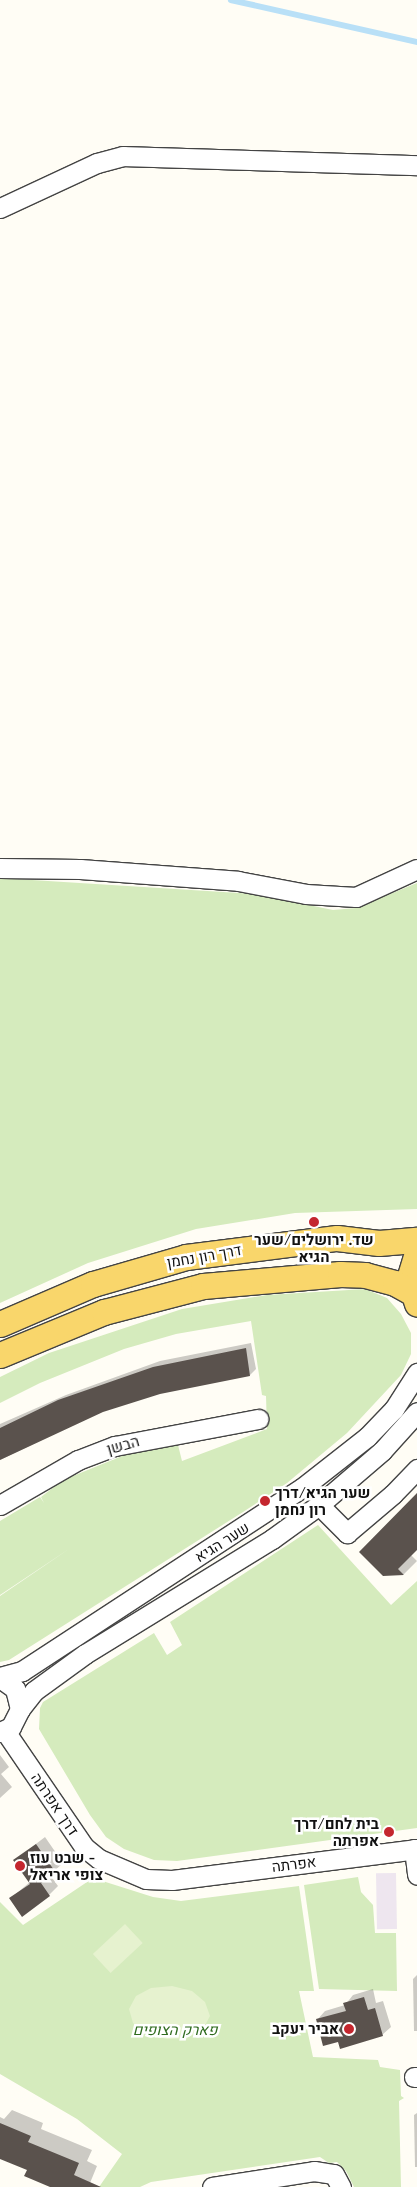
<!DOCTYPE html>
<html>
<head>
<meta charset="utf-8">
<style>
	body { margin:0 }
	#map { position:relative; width:417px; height:2187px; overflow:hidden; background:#fffdf5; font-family:"Libre Baskerville",Heebo,serif }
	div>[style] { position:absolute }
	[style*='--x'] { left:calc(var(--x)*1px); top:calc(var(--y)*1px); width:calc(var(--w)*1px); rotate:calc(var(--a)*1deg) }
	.industrial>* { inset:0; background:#eee6ef; transform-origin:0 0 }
	.green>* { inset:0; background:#d5ebbd }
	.pitch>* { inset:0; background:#e6f2cf; transform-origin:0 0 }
	.shadow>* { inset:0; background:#0003 }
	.stream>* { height:5.5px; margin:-2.75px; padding:0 2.75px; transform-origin:2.75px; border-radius:2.75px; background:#b9e0f7 }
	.building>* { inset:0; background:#5a524d }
	.roads { filter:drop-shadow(1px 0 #444) drop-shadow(-1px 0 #444) drop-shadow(0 1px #444) drop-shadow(0 -1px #444) }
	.minor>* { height:19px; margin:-9.5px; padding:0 9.5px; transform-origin:9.5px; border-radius:9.5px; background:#fff }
	.major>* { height:25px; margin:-12.5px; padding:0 12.5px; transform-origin:12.5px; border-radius:12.5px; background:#f9d66b }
	.dots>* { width:14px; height:14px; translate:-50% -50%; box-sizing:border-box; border:2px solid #fff; border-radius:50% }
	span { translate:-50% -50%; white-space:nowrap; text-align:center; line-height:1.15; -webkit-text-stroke:5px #fff; paint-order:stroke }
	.poi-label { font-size:15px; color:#111; font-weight:700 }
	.left { translate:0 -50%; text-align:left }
	.right { translate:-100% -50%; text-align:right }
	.street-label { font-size:15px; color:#111 }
	.park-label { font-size:15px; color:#2f6b1f; font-style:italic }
</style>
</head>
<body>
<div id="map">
	<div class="industrial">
		<i style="left:396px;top:1873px;width:56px;height:20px;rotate:89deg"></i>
	</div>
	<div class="green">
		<i style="clip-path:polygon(0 878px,255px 894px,333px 910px,356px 908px,417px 883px,417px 1209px,295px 1213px,196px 1229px,88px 1263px,0 1303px)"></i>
		<i style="clip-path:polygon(365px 1289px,387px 1298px,401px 1314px,411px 1333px,411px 1354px,401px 1375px,347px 1433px,287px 1483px,243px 1512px,9px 1660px,0 1662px,0 1596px,69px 1549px,0 1595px,0 1521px,40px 1497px,44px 1503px,41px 1497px,63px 1480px,137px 1450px,178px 1445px,182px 1461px,267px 1429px,266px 1396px,262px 1395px,251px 1321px,176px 1334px,124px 1349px,40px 1383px,0 1403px,0 1377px,49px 1353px,182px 1309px,267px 1295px)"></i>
		<i style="clip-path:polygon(318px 1525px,391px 1605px,417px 1581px,417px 1828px,177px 1861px,154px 1860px,124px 1849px,106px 1837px,90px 1815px,39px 1729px,40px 1708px,43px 1702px,154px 1633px,167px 1655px,182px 1645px,170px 1622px)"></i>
		<i style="clip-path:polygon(358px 1877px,361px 1892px,373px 1905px,375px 1933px,396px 1933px,397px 1991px,319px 1989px,304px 1885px)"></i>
		<i style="clip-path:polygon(93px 1878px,153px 1897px,181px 1901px,299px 1886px,314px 1991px,299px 1991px,313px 2057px,378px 2060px,380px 2067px,400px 2070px,401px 2096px,404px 2098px,399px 2101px,401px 2187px,354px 2187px,346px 2171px,337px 2162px,329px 2163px,320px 2157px,151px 2182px,140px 2187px,99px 2187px,122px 2154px,77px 2119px,0 2074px,0 1902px,23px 1925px)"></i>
	</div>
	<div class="pitch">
		<i style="left:125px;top:1924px;width:26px;height:44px;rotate:47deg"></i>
		<i style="clip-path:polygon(172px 1986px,192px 1991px,205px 2002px,210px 2016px,203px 2029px,187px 2038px,167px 2039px,147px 2034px,133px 2023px,129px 2009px,136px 1996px,151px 1988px)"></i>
	</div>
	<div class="shadow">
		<i style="clip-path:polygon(251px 1343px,256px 1369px,250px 1375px,159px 1393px,102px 1411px,0 1460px,0 1424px,66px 1395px,160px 1361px)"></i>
		<i style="clip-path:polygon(417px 1493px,417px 1548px,411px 1555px,417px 1561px,404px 1574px,383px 1575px)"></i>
		<i style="clip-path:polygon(0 1755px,9px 1767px,1px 1774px,12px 1787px,0 1798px)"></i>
		<i style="clip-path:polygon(45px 1837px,63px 1863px,50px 1875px,58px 1886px,49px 1895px,11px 1898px,30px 1882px,15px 1860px)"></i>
		<i style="clip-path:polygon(417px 1975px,417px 2031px,414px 2031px,413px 1979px)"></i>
		<i style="clip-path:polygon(373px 1989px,376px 2003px,383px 2001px,391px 2027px,382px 2035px,339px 2041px,317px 2020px,325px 2011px,345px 2005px,353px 1995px)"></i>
		<i style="clip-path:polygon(12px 2110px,43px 2123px,41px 2129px,92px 2150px,87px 2161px,97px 2166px,90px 2183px,86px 2187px,54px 2187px,29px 2169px,0 2157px,0 2117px,4px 2119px)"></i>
		<i style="clip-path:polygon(417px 2113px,417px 2167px,415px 2167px,414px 2115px)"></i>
	</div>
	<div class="stream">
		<i style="--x:231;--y:0;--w:191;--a:12.7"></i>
	</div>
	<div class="building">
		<i style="clip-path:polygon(246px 1348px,250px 1376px,160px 1394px,103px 1412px,0 1460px,0 1428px,58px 1400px,153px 1367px)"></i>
		<i style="clip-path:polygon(417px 1493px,417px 1550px,398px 1569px,404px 1575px,383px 1576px,359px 1552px)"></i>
		<i style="clip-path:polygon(36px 1844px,56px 1873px,41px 1883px,50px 1896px,22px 1917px,9px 1898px,30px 1884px,13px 1860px)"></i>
		<i style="clip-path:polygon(364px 1997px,368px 2010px,375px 2008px,383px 2036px,340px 2049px,338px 2042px,323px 2046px,316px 2019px,346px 2011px,343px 2003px)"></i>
		<i style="clip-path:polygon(0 2123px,31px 2136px,28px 2142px,79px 2163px,74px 2175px,101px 2187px,50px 2187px,24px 2176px,27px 2170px,0 2159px)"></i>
	</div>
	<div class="roads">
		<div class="minor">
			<i style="--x:0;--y:208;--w:107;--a:-24.9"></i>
			<i style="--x:97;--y:163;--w:27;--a:-15"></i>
			<i style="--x:123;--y:156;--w:294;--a:1.8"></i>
			<i style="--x:0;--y:868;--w:80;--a:0.7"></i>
			<i style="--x:80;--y:869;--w:158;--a:4.3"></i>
			<i style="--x:238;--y:881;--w:69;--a:10.8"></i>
			<i style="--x:306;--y:894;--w:50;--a:3.4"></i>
			<i style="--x:356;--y:897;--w:67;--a:-24.7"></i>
			<i style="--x:0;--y:1505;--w:90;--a:-30"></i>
			<i style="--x:78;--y:1460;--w:40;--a:-21"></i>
			<i style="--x:115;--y:1446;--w:146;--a:-10.7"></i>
			<i style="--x:319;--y:1505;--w:40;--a:45"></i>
			<i style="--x:347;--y:1533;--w:60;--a:-40.3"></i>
			<i style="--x:393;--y:1494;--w:35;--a:-46"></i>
			<i style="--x:0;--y:1677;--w:23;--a:-15"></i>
			<i style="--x:22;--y:1671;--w:334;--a:-33.2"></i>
			<i style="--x:302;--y:1488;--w:83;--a:-38.1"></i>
			<i style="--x:367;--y:1437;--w:39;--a:-46"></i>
			<i style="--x:394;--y:1409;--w:43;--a:-57.4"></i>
			<i style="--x:0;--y:1678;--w:19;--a:36"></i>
			<i style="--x:15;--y:1689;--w:21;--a:76"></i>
			<i style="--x:20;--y:1709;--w:20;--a:117"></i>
			<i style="--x:11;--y:1727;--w:12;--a:156"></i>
			<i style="--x:20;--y:1709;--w:23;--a:-52"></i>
			<i style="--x:34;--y:1691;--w:63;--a:-36"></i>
			<i style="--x:85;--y:1654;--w:220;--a:-31.6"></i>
			<i style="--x:272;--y:1539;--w:58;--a:-35.9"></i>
			<i style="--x:319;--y:1505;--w:83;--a:-40.6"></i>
			<i style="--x:382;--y:1451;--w:52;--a:-48.1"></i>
			<i style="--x:5;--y:1731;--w:140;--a:55.7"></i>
			<i style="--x:84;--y:1847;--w:19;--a:39"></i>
			<i style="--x:99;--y:1859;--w:51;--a:23.1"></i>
			<i style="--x:146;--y:1879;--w:26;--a:2"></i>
			<i style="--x:172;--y:1880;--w:247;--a:-7.2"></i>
			<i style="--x:414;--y:1849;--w:26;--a:83"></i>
			<i style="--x:414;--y:2077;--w:3;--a:0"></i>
			<i style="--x:212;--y:2187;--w:103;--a:-8.9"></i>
			<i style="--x:314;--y:2171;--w:20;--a:9"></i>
			<i style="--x:334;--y:2174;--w:15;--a:62"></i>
		</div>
		<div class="major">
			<i style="--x:417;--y:1253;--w:27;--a:107"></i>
			<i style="--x:409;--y:1279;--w:26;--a:72"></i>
			<i style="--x:0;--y:1324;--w:101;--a:-23.3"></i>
			<i style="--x:93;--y:1284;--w:97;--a:-16.2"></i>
			<i style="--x:186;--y:1257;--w:152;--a:-7.2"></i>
			<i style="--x:337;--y:1238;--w:42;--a:6.8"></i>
			<i style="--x:379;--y:1243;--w:38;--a:-5"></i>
			<i style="--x:0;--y:1355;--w:113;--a:-22.5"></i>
			<i style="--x:104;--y:1312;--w:102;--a:-14.7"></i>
			<i style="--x:203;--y:1286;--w:138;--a:-5"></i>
			<i style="--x:340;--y:1274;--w:25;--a:2"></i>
			<i style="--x:365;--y:1275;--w:31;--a:15"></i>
			<i style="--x:395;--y:1283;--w:18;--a:29"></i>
		</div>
	</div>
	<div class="dots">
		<i style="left:314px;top:1222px;background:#c4262e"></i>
		<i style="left:265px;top:1501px;background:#c4262e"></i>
		<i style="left:389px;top:1832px;background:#c4262e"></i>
		<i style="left:20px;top:1866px;background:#c4262e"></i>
		<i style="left:349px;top:2029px;background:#c4262e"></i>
	</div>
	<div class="poi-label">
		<span style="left:314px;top:1248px">שד. ירושלים/שער<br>הגיא</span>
		<span class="left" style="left:275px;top:1501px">שער הגיא/דרך<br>רון נחמן</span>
		<span class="right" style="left:379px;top:1832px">בית לחם/דרך<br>אפרתה</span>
		<span class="left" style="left:30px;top:1866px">שבט עוז -<br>צופי אריאל</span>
		<span class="right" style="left:339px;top:2029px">אביר יעקב</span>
	</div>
	<div class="street-label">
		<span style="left:204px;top:1256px;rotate:-10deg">דרך רון נחמן</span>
		<span style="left:123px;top:1445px;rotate:-16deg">הבשן</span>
		<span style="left:222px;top:1542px;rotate:-32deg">שער הגיא</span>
		<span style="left:55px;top:1804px;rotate:56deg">דרך אפרתה</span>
		<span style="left:294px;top:1864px;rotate:-7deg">אפרתה</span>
	</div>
	<div class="park-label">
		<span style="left:175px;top:2030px">פארק הצופים</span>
	</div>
</div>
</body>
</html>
